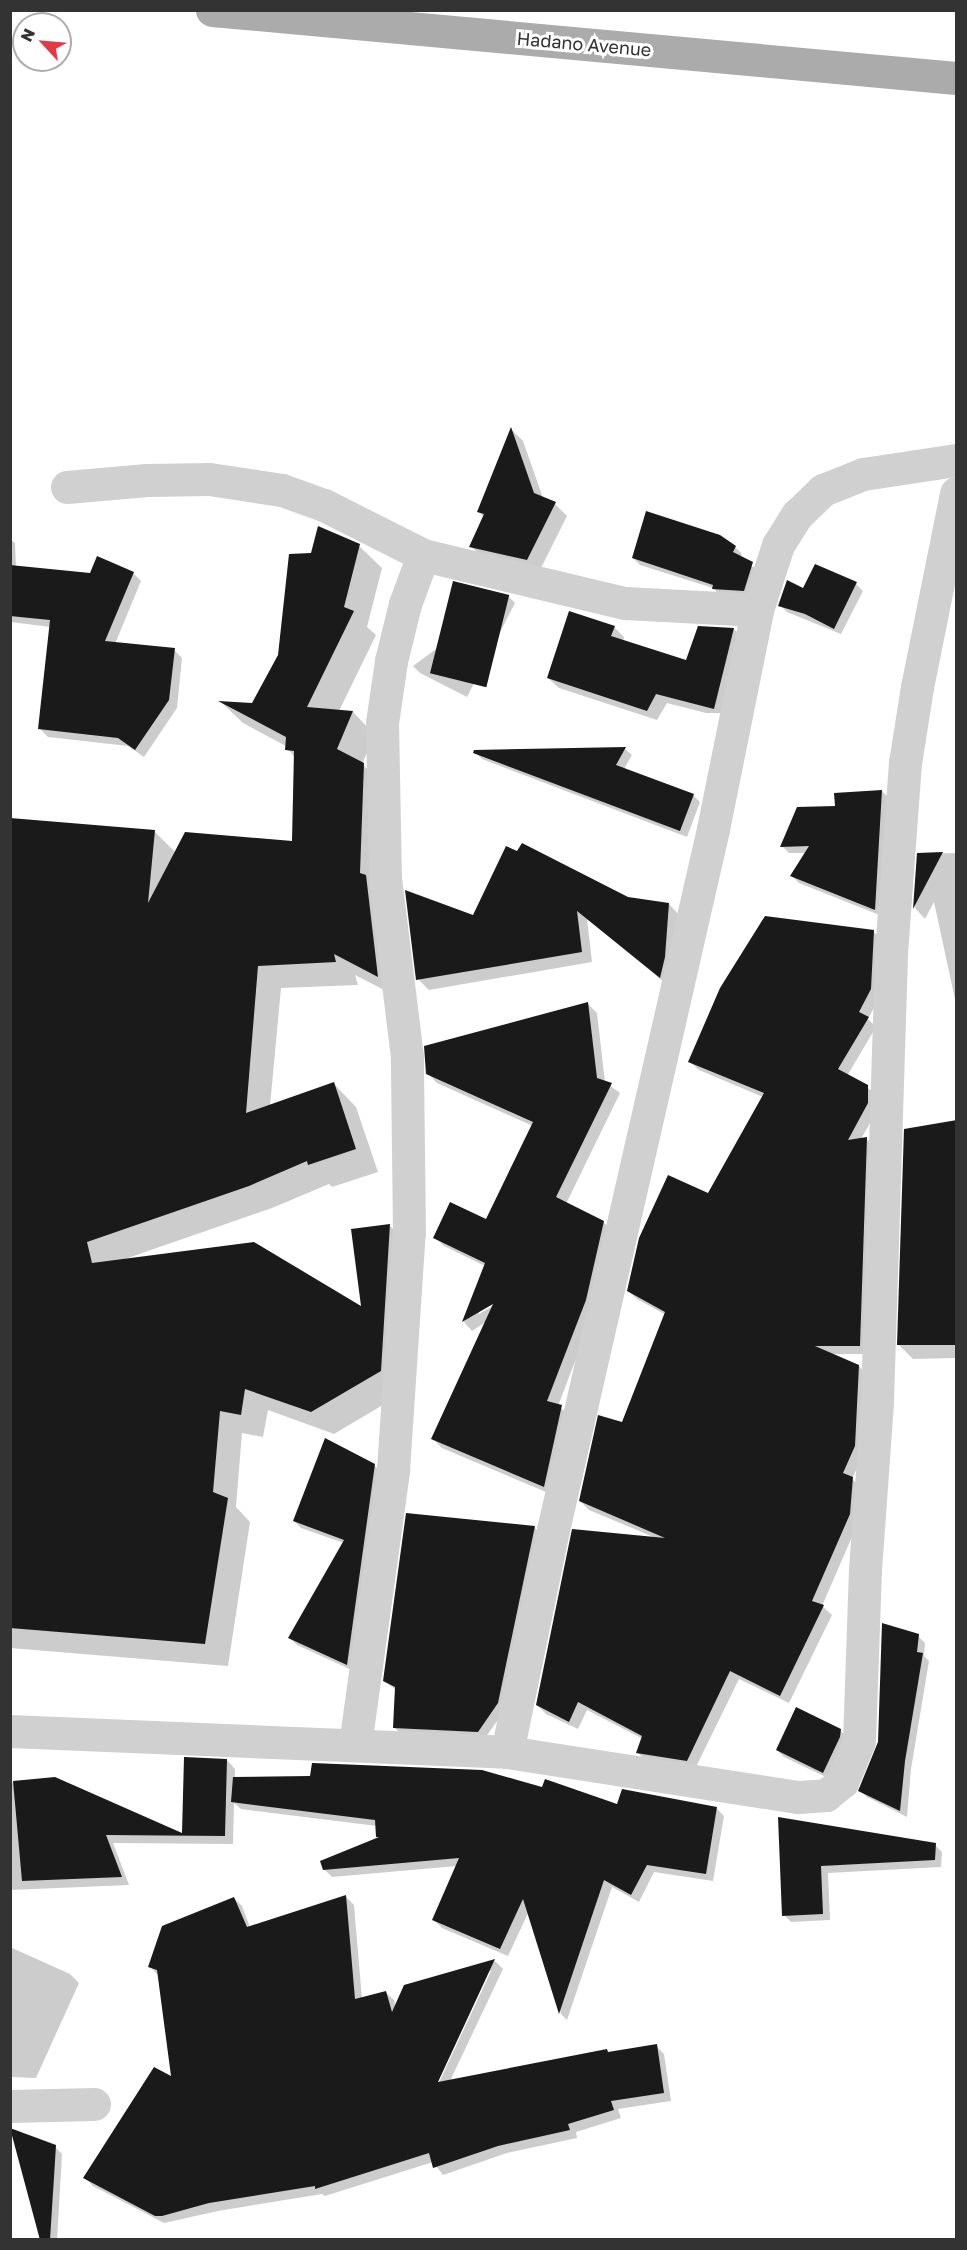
<!DOCTYPE html>
<html>
<head>
<meta charset="utf-8">
<style>
	body { margin:0 }
	#map { position:relative; width:967px; height:2250px; overflow:hidden; background:#fff; font-family:"Golos Text",sans-serif }
	div>[style] { position:absolute }
	[style*='--x'] { left:calc(var(--x)*1px); top:calc(var(--y)*1px); width:calc(var(--w)*1px); rotate:calc(var(--a)*1deg) }
	.shadow>* { inset:0; background:#0003 }
	.building>* { inset:0; background:#1a1a1a; transform-origin:0 0 }
	.minor>* { height:33px; margin:-16.5px; padding:0 16.5px; transform-origin:16.5px; border-radius:16.5px; background:#d0d0d0 }
	.major>* { height:33px; margin:-16.5px; padding:0 16.5px; transform-origin:16.5px; border-radius:16.5px; background:#ababab }
	span { translate:-50% -50%; white-space:nowrap; text-align:center; line-height:1.15; -webkit-text-stroke:6px #fff; paint-order:stroke }
	.street-label { font-size:18px; color:#333 }
	.frame { position:absolute; inset:0; border:12px solid #333; pointer-events:none }
	.north { position:absolute; left:12px; top:12px; width:60px; height:60px; box-sizing:border-box; background:#fff; border:2px solid #adadad; border-radius:50%; rotate:296deg; font-size:16px; font-weight:700; line-height:24px; text-align:center; color:#333 }
	.north::after { content:''; display:block; margin:auto; width:21px; height:27px; background:#e63946; clip-path:polygon(50% 0,100% 100%,50% 72%,0 100%) }
</style>
</head>
<body>
<div id="map">
	<div class="shadow">
		<i style="clip-path:polygon(512px 430px,523px 441px,543px 498px,555px 504px,567px 516px,539px 572px,483px 558px,471px 546px,484px 517px,478px 511px)"></i>
		<i style="clip-path:polygon(10px 539px,15px 543px,16px 567px,91px 575px,133px 573px,141px 581px,115px 644px,174px 650px,182px 658px,177px 708px,144px 757px,128px 746px,48px 737px,39px 728px,51px 627px,10px 622px)"></i>
		<i style="clip-path:polygon(359px 546px,382px 568px,367px 627px,376px 635px,339px 711px,353px 712px,375px 735px,362px 764px,386px 787px,400px 998px,355px 975px,358px 985px,281px 988px,270px 1106px,334px 1084px,356px 1107px,378px 1172px,332px 1187px,329px 1184px,272px 1208px,125px 1259px,363px 1309px,390px 1226px,412px 1248px,403px 1393px,334px 1434px,268px 1410px,263px 1437px,242px 1433px,236px 1507px,250px 1522px,228px 1666px,10px 1648px,10px 820px,155px 832px,176px 853px,294px 843px,295px 758px,286px 746px,243px 723px,222px 703px,253px 705px,279px 655px,312px 555px)"></i>
		<i style="clip-path:polygon(735px 547px,742px 554px,740px 558px,759px 571px,750px 597px,720px 595px,713px 588px,640px 565px,633px 558px)"></i>
		<i style="clip-path:polygon(856px 584px,863px 591px,841px 634px,787px 612px,780px 605px,804px 590px)"></i>
		<i style="clip-path:polygon(508px 596px,515px 603px,467px 697px,420px 673px,413px 666px)"></i>
		<i style="clip-path:polygon(614px 627px,624px 637px,623px 642px,687px 662px,734px 629px,744px 639px,725px 713px,706px 713px,667px 703px,657px 720px,559px 688px,548px 678px)"></i>
		<i style="clip-path:polygon(625px 749px,632px 755px,624px 769px,693px 795px,700px 802px,687px 837px,482px 759px,475px 752px)"></i>
		<i style="clip-path:polygon(882px 791px,889px 798px,882px 916px,799px 883px,792px 876px,807px 853px,789px 853px,782px 846px,836px 807px)"></i>
		<i style="clip-path:polygon(956px 853px,956px 1004px,934px 902px,925px 919px,915px 908px,919px 854px)"></i>
		<i style="clip-path:polygon(628px 899px,669px 904px,679px 915px,670px 987px,587px 919px,592px 962px,429px 990px,418px 979px,474px 916px)"></i>
		<i style="clip-path:polygon(873px 931px,882px 940px,879px 998px,868px 1019px,876px 1027px,847px 1076px,867px 1087px,876px 1095px,876px 1112px,861px 1139px,866px 1138px,875px 1147px,868px 1354px,830px 1354px,859px 1366px,867px 1375px,863px 1455px,852px 1479px,861px 1487px,858px 1523px,822px 1606px,832px 1615px,789px 1703px,739px 1679px,695px 1769px,646px 1761px,638px 1753px,643px 1739px,587px 1710px,578px 1729px,546px 1714px,537px 1705px,656px 1538px,589px 1510px,580px 1501px,623px 1424px,666px 1315px,637px 1299px,628px 1291px,709px 1195px,763px 1097px,699px 1070px,690px 1062px)"></i>
		<i style="clip-path:polygon(evenodd,588px 1004px,597px 1013px,605px 1082px,620px 1093px,566px 1204px,603px 1222px,613px 1231px,595px 1309px,558px 1406px,571px 1416px,553px 1495px,442px 1448px,433px 1439px,486px 1322px,472px 1331px,464px 1322px,485px 1266px,444px 1246px,435px 1237px,487px 1221px,533px 1126px,437px 1083px,427px 1073px,588px 1004px,499px 1299px,500px 1302px,479px 1314px,479px 1311px,499px 1299px)"></i>
		<i style="clip-path:polygon(956px 1121px,956px 1358px,913px 1359px,899px 1345px)"></i>
		<i style="clip-path:polygon(374px 1465px,381px 1472px,354px 1671px,297px 1645px,290px 1638px,344px 1543px,301px 1528px,294px 1521px)"></i>
		<i style="clip-path:polygon(534px 1527px,541px 1534px,505px 1710px,485px 1738px,402px 1735px,395px 1728px,396px 1690px,384px 1681px)"></i>
		<i style="clip-path:polygon(918px 1636px,925px 1643px,924px 1656px,929px 1661px,911px 1769px,907px 1817px,867px 1797px,860px 1790px)"></i>
		<i style="clip-path:polygon(840px 1730px,847px 1738px,830px 1779px,784px 1757px,777px 1750px)"></i>
		<i style="clip-path:polygon(227px 1760px,235px 1769px,235px 1778px,543px 1788px,617px 1806px,716px 1808px,724px 1816px,713px 1881px,654px 1872px,639px 1902px,612px 1887px,567px 2020px,561px 2014px,529px 1911px,508px 1956px,442px 1928px,434px 1920px,457px 1866px,332px 1877px,324px 1869px,380px 1838px,377px 1826px,241px 1809px,234px 1803px,233px 1844px,113px 1843px,129px 1885px,10px 1890px,10px 1783px,55px 1779px,183px 1835px)"></i>
		<i style="clip-path:polygon(780px 1819px,935px 1845px,942px 1852px,941px 1867px,828px 1873px,830px 1920px,791px 1922px,784px 1915px)"></i>
		<i style="clip-path:polygon(evenodd,346px 1897px,354px 1905px,362px 1999px,385px 1992px,394px 2000px,396px 2008px,405px 1987px,495px 1961px,503px 1969px,450px 2081px,656px 2046px,664px 2054px,671px 2101px,618px 2109px,621px 2118px,576px 2132px,577px 2138px,507px 2153px,443px 2175px,433px 2162px,325px 2196px,322px 2194px,218px 2211px,164px 2223px,93px 2186px,85px 2178px,173px 2078px,158px 1975px,150px 1967px,234px 1898px,242px 1906px,250px 1927px,346px 1897px,488px 1971px,491px 1971px,436px 2089px,433px 2088px,488px 1971px)"></i>
		<i style="clip-path:polygon(10px 1947px,70px 1974px,79px 1983px,36px 2078px,10px 2077px)"></i>
		<i style="clip-path:polygon(55px 2147px,62px 2154px,57px 2240px,42px 2240px)"></i>
	</div>
	<div class="building">
		<i style="clip-path:polygon(511px 427px,534px 493px,556px 502px,527px 560px,469px 547px,484px 514px,477px 512px)"></i>
		<i style="clip-path:polygon(646px 511px,720px 535px,736px 546px,733px 552px,753px 562px,744px 591px,712px 589px,713px 585px,632px 558px)"></i>
		<i style="clip-path:polygon(318px 526px,360px 544px,344px 607px,354px 611px,307px 707px,353px 711px,337px 749px,364px 763px,360px 873px,366px 875px,378px 977px,334px 954px,336px 962px,258px 966px,246px 1113px,334px 1082px,356px 1149px,308px 1165px,307px 1161px,249px 1186px,87px 1242px,92px 1263px,254px 1242px,361px 1306px,351px 1229px,390px 1224px,381px 1371px,311px 1412px,245px 1389px,241px 1415px,220px 1411px,213px 1492px,228px 1498px,205px 1644px,10px 1628px,10px 818px,155px 830px,148px 903px,185px 832px,292px 841px,294px 751px,285px 750px,286px 737px,218px 701px,252px 703px,278px 655px,289px 554px,311px 553px)"></i>
		<i style="clip-path:polygon(97px 556px,134px 572px,105px 641px,175px 648px,169px 700px,135px 750px,118px 738px,38px 729px,50px 620px,10px 616px,10px 565px,90px 573px)"></i>
		<i style="clip-path:polygon(815px 564px,857px 582px,834px 629px,805px 614px,778px 606px,787px 580px,803px 588px)"></i>
		<i style="left:453px;top:581px;width:58px;height:95px;rotate:14deg"></i>
		<i style="clip-path:polygon(569px 611px,615px 626px,611px 636px,686px 660px,698px 626px,734px 628px,714px 709px,656px 694px,647px 711px,547px 678px)"></i>
		<i style="clip-path:polygon(626px 747px,616px 765px,694px 794px,680px 831px,473px 753px,474px 750px)"></i>
		<i style="clip-path:polygon(882px 790px,875px 910px,790px 876px,809px 846px,780px 847px,797px 807px,835px 806px,834px 793px)"></i>
		<i style="clip-path:polygon(522px 843px,628px 897px,669px 903px,665px 957px,660px 978px,577px 911px,582px 952px,416px 980px,405px 890px,473px 915px,506px 846px,517px 851px)"></i>
		<i style="clip-path:polygon(943px 852px,913px 909px,917px 853px)"></i>
		<i style="clip-path:polygon(765px 916px,874px 930px,871px 989px,859px 1012px,869px 1017px,838px 1069px,868px 1085px,868px 1103px,848px 1140px,867px 1137px,860px 1346px,815px 1346px,859px 1365px,855px 1446px,843px 1473px,853px 1477px,850px 1514px,812px 1601px,824px 1605px,780px 1696px,730px 1671px,687px 1761px,636px 1753px,642px 1736px,578px 1702px,569px 1722px,536px 1705px,572px 1529px,665px 1538px,579px 1501px,598px 1415px,622px 1422px,665px 1312px,627px 1291px,639px 1238px,668px 1175px,708px 1193px,764px 1093px,688px 1062px,720px 988px)"></i>
		<i style="clip-path:polygon(588px 1002px,597px 1078px,612px 1083px,556px 1197px,604px 1221px,586px 1300px,547px 1401px,562px 1405px,544px 1487px,431px 1439px,493px 1304px,462px 1322px,485px 1263px,433px 1238px,450px 1202px,486px 1219px,533px 1122px,426px 1074px,424px 1046px)"></i>
		<i style="clip-path:polygon(957px 1120px,957px 1345px,897px 1345px,904px 1129px)"></i>
		<i style="clip-path:polygon(325px 1438px,375px 1464px,347px 1665px,288px 1638px,344px 1540px,293px 1521px)"></i>
		<i style="clip-path:polygon(406px 1513px,535px 1526px,498px 1703px,478px 1732px,393px 1728px,395px 1687px,383px 1681px)"></i>
		<i style="clip-path:polygon(882px 1623px,919px 1634px,917px 1652px,923px 1653px,905px 1761px,900px 1811px,858px 1791px,878px 1742px)"></i>
		<i style="clip-path:polygon(796px 1707px,841px 1729px,840px 1737px,823px 1773px,776px 1750px)"></i>
		<i style="clip-path:polygon(184px 1757px,227px 1759px,225px 1836px,106px 1835px,122px 1877px,22px 1881px,13px 1781px,55px 1777px,182px 1833px)"></i>
		<i style="clip-path:polygon(312px 1763px,482px 1770px,542px 1787px,545px 1779px,617px 1804px,622px 1789px,717px 1807px,706px 1874px,647px 1865px,631px 1895px,604px 1880px,559px 2014px,523px 1899px,500px 1949px,432px 1920px,459px 1858px,323px 1870px,320px 1861px,379px 1837px,376px 1837px,375px 1820px,231px 1802px,233px 1777px,310px 1776px)"></i>
		<i style="clip-path:polygon(778px 1817px,936px 1843px,935px 1860px,821px 1866px,823px 1914px,782px 1916px)"></i>
		<i style="clip-path:polygon(346px 1895px,355px 1999px,386px 1991px,392px 2012px,404px 1985px,495px 1959px,438px 2082px,607px 2049px,608px 2052px,657px 2044px,664px 2093px,611px 2101px,614px 2110px,568px 2124px,570px 2130px,498px 2146px,433px 2168px,429px 2153px,315px 2189px,315px 2186px,209px 2203px,162px 2216px,155px 2216px,83px 2178px,154px 2067px,171px 2076px,157px 1970px,148px 1967px,162px 1926px,234px 1897px,247px 1927px)"></i>
		<i style="clip-path:polygon(10px 2128px,56px 2145px,50px 2240px,40px 2240px)"></i>
	</div>
	<div class="minor">
		<i style="--x:67;--y:487;--w:80;--a:-5"></i>
		<i style="--x:147;--y:480;--w:62;--a:-0.9"></i>
		<i style="--x:209;--y:479;--w:74;--a:8.6"></i>
		<i style="--x:282;--y:490;--w:45;--a:19.7"></i>
		<i style="--x:324;--y:505;--w:111;--a:26.8"></i>
		<i style="--x:423;--y:555;--w:208;--a:13.4"></i>
		<i style="--x:625;--y:603;--w:132;--a:3"></i>
		<i style="--x:10;--y:1731;--w:497;--a:2.4"></i>
		<i style="--x:507;--y:1752;--w:295;--a:8.8"></i>
		<i style="--x:799;--y:1797;--w:27;--a:-4"></i>
		<i style="--x:826;--y:1795;--w:21;--a:-39"></i>
		<i style="--x:842;--y:1782;--w:44;--a:-67.5"></i>
		<i style="--x:859;--y:1741;--w:171;--a:-88"></i>
		<i style="--x:865;--y:1570;--w:169;--a:-85.9"></i>
		<i style="--x:877;--y:1401;--w:448;--a:-88.2"></i>
		<i style="--x:891;--y:953;--w:191;--a:-85.8"></i>
		<i style="--x:905;--y:763;--w:77;--a:-81"></i>
		<i style="--x:917;--y:687;--w:198;--a:-78.6"></i>
		<i style="--x:355;--y:1745;--w:278;--a:-82.1"></i>
		<i style="--x:393;--y:1470;--w:239;--a:-86.2"></i>
		<i style="--x:409;--y:1232;--w:175;--a:-90.7"></i>
		<i style="--x:407;--y:1057;--w:180;--a:-97"></i>
		<i style="--x:385;--y:878;--w:155;--a:-91.1"></i>
		<i style="--x:382;--y:723;--w:63;--a:-81.7"></i>
		<i style="--x:391;--y:661;--w:59;--a:-76.2"></i>
		<i style="--x:405;--y:604;--w:52;--a:-69.8"></i>
		<i style="--x:507;--y:1752;--w:227;--a:-78.3"></i>
		<i style="--x:553;--y:1530;--w:719;--a:-77.14"></i>
		<i style="--x:713;--y:829;--w:223;--a:-78.6"></i>
		<i style="--x:757;--y:610;--w:68;--a:-72.1"></i>
		<i style="--x:778;--y:545;--w:36;--a:-58"></i>
		<i style="--x:797;--y:515;--w:36;--a:-44"></i>
		<i style="--x:823;--y:490;--w:43;--a:-21.8"></i>
		<i style="--x:863;--y:474;--w:94;--a:-8.6"></i>
		<i style="--x:10;--y:2106;--w:84;--a:-1.4"></i>
	</div>
	<div class="major">
		<i style="--x:212;--y:10;--w:747;--a:5.22"></i>
	</div>
	<div class="street-label">
		<span style="left:584px;top:44px;rotate:5deg">Hadano Avenue</span>
	</div>
	<div class="frame"></div>
	<div class="north">N</div>
</div>
</body>
</html>
